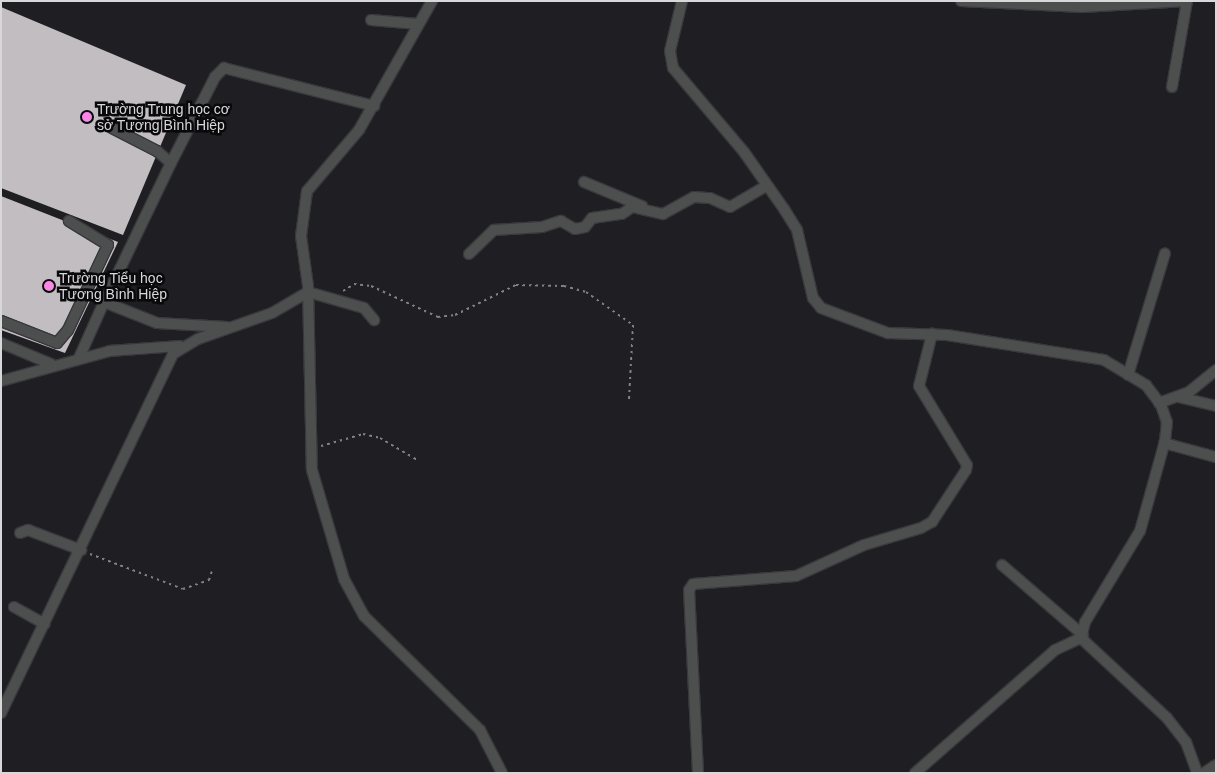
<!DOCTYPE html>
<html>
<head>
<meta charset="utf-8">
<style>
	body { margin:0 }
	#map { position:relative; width:1217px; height:774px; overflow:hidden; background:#1f1e22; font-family:Arial,sans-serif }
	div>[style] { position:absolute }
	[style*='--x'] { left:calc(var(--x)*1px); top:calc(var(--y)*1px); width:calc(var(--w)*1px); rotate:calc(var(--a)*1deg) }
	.building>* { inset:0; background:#c1bdc0 }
	.path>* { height:2px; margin-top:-1px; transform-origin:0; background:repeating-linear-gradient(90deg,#828184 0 2.5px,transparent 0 6.5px) }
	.roads { filter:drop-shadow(1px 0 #39383c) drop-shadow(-1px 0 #39383c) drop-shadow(0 1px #39383c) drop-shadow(0 -1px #39383c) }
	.minor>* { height:10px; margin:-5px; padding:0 5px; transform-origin:5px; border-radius:5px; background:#4d4f4f }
	.dots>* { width:14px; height:14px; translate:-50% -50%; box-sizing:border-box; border:2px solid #09080a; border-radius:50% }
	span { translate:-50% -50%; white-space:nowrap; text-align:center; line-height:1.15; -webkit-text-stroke:5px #09080a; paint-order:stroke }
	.poi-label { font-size:14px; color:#d8d8da }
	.left { translate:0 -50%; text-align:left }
	.frame { position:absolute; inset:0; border:2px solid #d8d8da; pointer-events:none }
</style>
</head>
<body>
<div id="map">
	<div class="building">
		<i style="clip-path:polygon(1px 7px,186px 85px,123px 235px,1px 188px)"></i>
		<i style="clip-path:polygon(1px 196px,118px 242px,65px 353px,1px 330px)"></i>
	</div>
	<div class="path">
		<i style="--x:343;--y:291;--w:13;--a:-32"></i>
		<i style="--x:354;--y:284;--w:17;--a:7"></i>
		<i style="--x:371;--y:286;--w:74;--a:24.8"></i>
		<i style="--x:438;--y:317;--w:17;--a:-7"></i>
		<i style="--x:455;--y:315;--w:68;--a:-26.2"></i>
		<i style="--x:516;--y:285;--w:48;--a:1.2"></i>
		<i style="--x:564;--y:286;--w:23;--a:15"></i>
		<i style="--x:586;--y:292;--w:57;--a:35.1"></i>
		<i style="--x:633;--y:325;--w:75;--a:93.1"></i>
		<i style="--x:321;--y:446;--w:44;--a:-15.9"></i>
		<i style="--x:363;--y:434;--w:17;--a:13"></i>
		<i style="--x:380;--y:438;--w:45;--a:30.5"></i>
		<i style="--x:90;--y:554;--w:99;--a:20.6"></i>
		<i style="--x:183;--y:589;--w:28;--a:-19"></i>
		<i style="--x:209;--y:580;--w:9;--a:-72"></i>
	</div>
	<div class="roads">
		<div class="minor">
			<i style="--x:432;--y:1;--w:148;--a:119.5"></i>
			<i style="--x:359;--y:130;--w:80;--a:130.4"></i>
			<i style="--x:307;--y:191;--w:45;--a:97.6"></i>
			<i style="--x:301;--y:236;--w:50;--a:82"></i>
			<i style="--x:308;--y:286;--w:184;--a:88.8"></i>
			<i style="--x:312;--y:470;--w:114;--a:73.6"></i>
			<i style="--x:344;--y:579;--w:42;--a:61.6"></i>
			<i style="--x:364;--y:616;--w:163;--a:44.5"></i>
			<i style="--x:480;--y:730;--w:48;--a:62.9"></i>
			<i style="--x:682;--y:1;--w:51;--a:103.5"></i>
			<i style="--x:670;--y:51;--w:17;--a:80"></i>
			<i style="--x:673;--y:68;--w:110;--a:49.8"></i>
			<i style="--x:744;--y:152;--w:70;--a:54.9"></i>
			<i style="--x:784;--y:209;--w:25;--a:58"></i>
			<i style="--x:797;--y:230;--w:70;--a:76.8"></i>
			<i style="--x:813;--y:298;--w:13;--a:51"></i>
			<i style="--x:821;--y:308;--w:72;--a:20.5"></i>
			<i style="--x:888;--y:333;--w:59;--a:1.9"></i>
			<i style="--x:947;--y:335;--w:159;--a:9"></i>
			<i style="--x:1104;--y:360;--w:49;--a:30.8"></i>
			<i style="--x:1146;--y:385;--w:25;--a:53"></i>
			<i style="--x:1161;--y:405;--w:18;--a:71"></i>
			<i style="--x:1167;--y:422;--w:19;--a:96"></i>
			<i style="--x:1165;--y:441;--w:93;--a:105.5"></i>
			<i style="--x:1140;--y:531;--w:106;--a:121.1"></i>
			<i style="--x:1085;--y:622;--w:16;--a:104"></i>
			<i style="--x:1081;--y:638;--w:117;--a:42.9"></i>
			<i style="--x:1167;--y:718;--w:31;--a:52"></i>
			<i style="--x:1186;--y:742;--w:33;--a:70"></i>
			<i style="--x:961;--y:1;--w:121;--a:2.8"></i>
			<i style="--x:1082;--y:7;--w:105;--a:-3.3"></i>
			<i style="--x:371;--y:20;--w:47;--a:4.9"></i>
			<i style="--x:1172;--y:87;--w:87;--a:-80.1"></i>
			<i style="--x:112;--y:128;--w:51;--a:27.1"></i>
			<i style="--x:157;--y:151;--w:18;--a:41"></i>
			<i style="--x:171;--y:163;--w:154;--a:115.7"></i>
			<i style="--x:104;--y:302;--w:57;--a:21.6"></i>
			<i style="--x:157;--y:323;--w:70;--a:3.3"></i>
			<i style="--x:171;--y:163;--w:97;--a:-62.9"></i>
			<i style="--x:215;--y:77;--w:13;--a:-45"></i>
			<i style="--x:224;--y:68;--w:155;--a:14.2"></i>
			<i style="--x:584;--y:182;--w:63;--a:22.5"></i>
			<i style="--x:469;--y:254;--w:35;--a:-44"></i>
			<i style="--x:494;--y:230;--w:48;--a:-3.6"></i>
			<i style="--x:542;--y:227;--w:20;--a:-18"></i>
			<i style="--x:561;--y:221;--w:16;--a:30"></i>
			<i style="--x:575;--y:229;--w:10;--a:-11"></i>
			<i style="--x:585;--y:227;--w:11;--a:-52"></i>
			<i style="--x:592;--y:218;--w:30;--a:-8"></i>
			<i style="--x:622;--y:214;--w:12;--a:-35"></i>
			<i style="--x:632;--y:207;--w:32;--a:13"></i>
			<i style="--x:663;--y:214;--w:35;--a:-29"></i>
			<i style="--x:694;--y:197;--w:16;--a:4"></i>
			<i style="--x:710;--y:198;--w:22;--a:24"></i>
			<i style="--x:730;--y:207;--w:42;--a:-30.3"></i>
			<i style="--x:1;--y:321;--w:60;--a:21.4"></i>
			<i style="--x:57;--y:343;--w:17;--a:-50"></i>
			<i style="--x:68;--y:330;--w:94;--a:-64.8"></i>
			<i style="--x:108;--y:245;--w:46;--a:-148.4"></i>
			<i style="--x:1;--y:343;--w:54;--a:22.8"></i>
			<i style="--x:79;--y:358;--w:61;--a:-65.9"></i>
			<i style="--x:1128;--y:375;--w:127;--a:-73.1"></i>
			<i style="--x:1;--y:381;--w:113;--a:-15.4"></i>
			<i style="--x:110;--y:351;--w:70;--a:-4.1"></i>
			<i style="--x:1178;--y:397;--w:39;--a:13"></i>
			<i style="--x:1159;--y:403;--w:32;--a:-20"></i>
			<i style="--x:1189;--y:392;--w:35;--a:-39"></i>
			<i style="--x:1164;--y:443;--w:54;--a:15.1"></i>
			<i style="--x:20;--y:533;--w:9;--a:-21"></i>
			<i style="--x:28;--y:530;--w:57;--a:20.7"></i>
			<i style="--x:1002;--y:565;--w:107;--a:40.8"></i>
			<i style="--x:14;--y:607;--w:35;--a:29"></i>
			<i style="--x:1;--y:713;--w:398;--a:-64.4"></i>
			<i style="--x:173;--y:354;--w:29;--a:-31"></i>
			<i style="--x:198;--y:339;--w:78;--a:-19.4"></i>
			<i style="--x:272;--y:313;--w:42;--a:-30.3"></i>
			<i style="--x:308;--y:292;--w:58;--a:15.9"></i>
			<i style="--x:364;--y:308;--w:16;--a:50"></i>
			<i style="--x:698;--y:773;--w:183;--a:-92.8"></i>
			<i style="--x:689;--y:590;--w:7;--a:-56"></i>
			<i style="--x:693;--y:584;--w:103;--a:-4.4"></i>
			<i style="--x:796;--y:576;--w:75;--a:-24.5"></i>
			<i style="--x:864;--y:545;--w:59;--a:-16.6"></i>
			<i style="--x:921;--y:528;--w:13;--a:-29"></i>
			<i style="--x:932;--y:522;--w:62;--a:-56.8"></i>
			<i style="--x:966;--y:470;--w:5;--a:-79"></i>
			<i style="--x:967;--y:465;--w:92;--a:-121.3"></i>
			<i style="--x:919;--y:386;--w:54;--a:-76"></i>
			<i style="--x:915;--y:773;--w:186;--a:-41.3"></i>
			<i style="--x:1055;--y:650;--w:29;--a:-25"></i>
			<i style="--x:1204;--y:773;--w:14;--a:-34"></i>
		</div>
	</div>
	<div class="dots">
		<i style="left:87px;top:117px;background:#fa87e6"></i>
		<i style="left:49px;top:286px;background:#fa87e6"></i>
	</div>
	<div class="poi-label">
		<span class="left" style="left:97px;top:117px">Trường Trung học cơ<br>sở Tương Bình Hiệp</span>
		<span class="left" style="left:59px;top:286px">Trường Tiểu học<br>Tương Bình Hiệp</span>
	</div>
	<div class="frame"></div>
</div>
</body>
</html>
